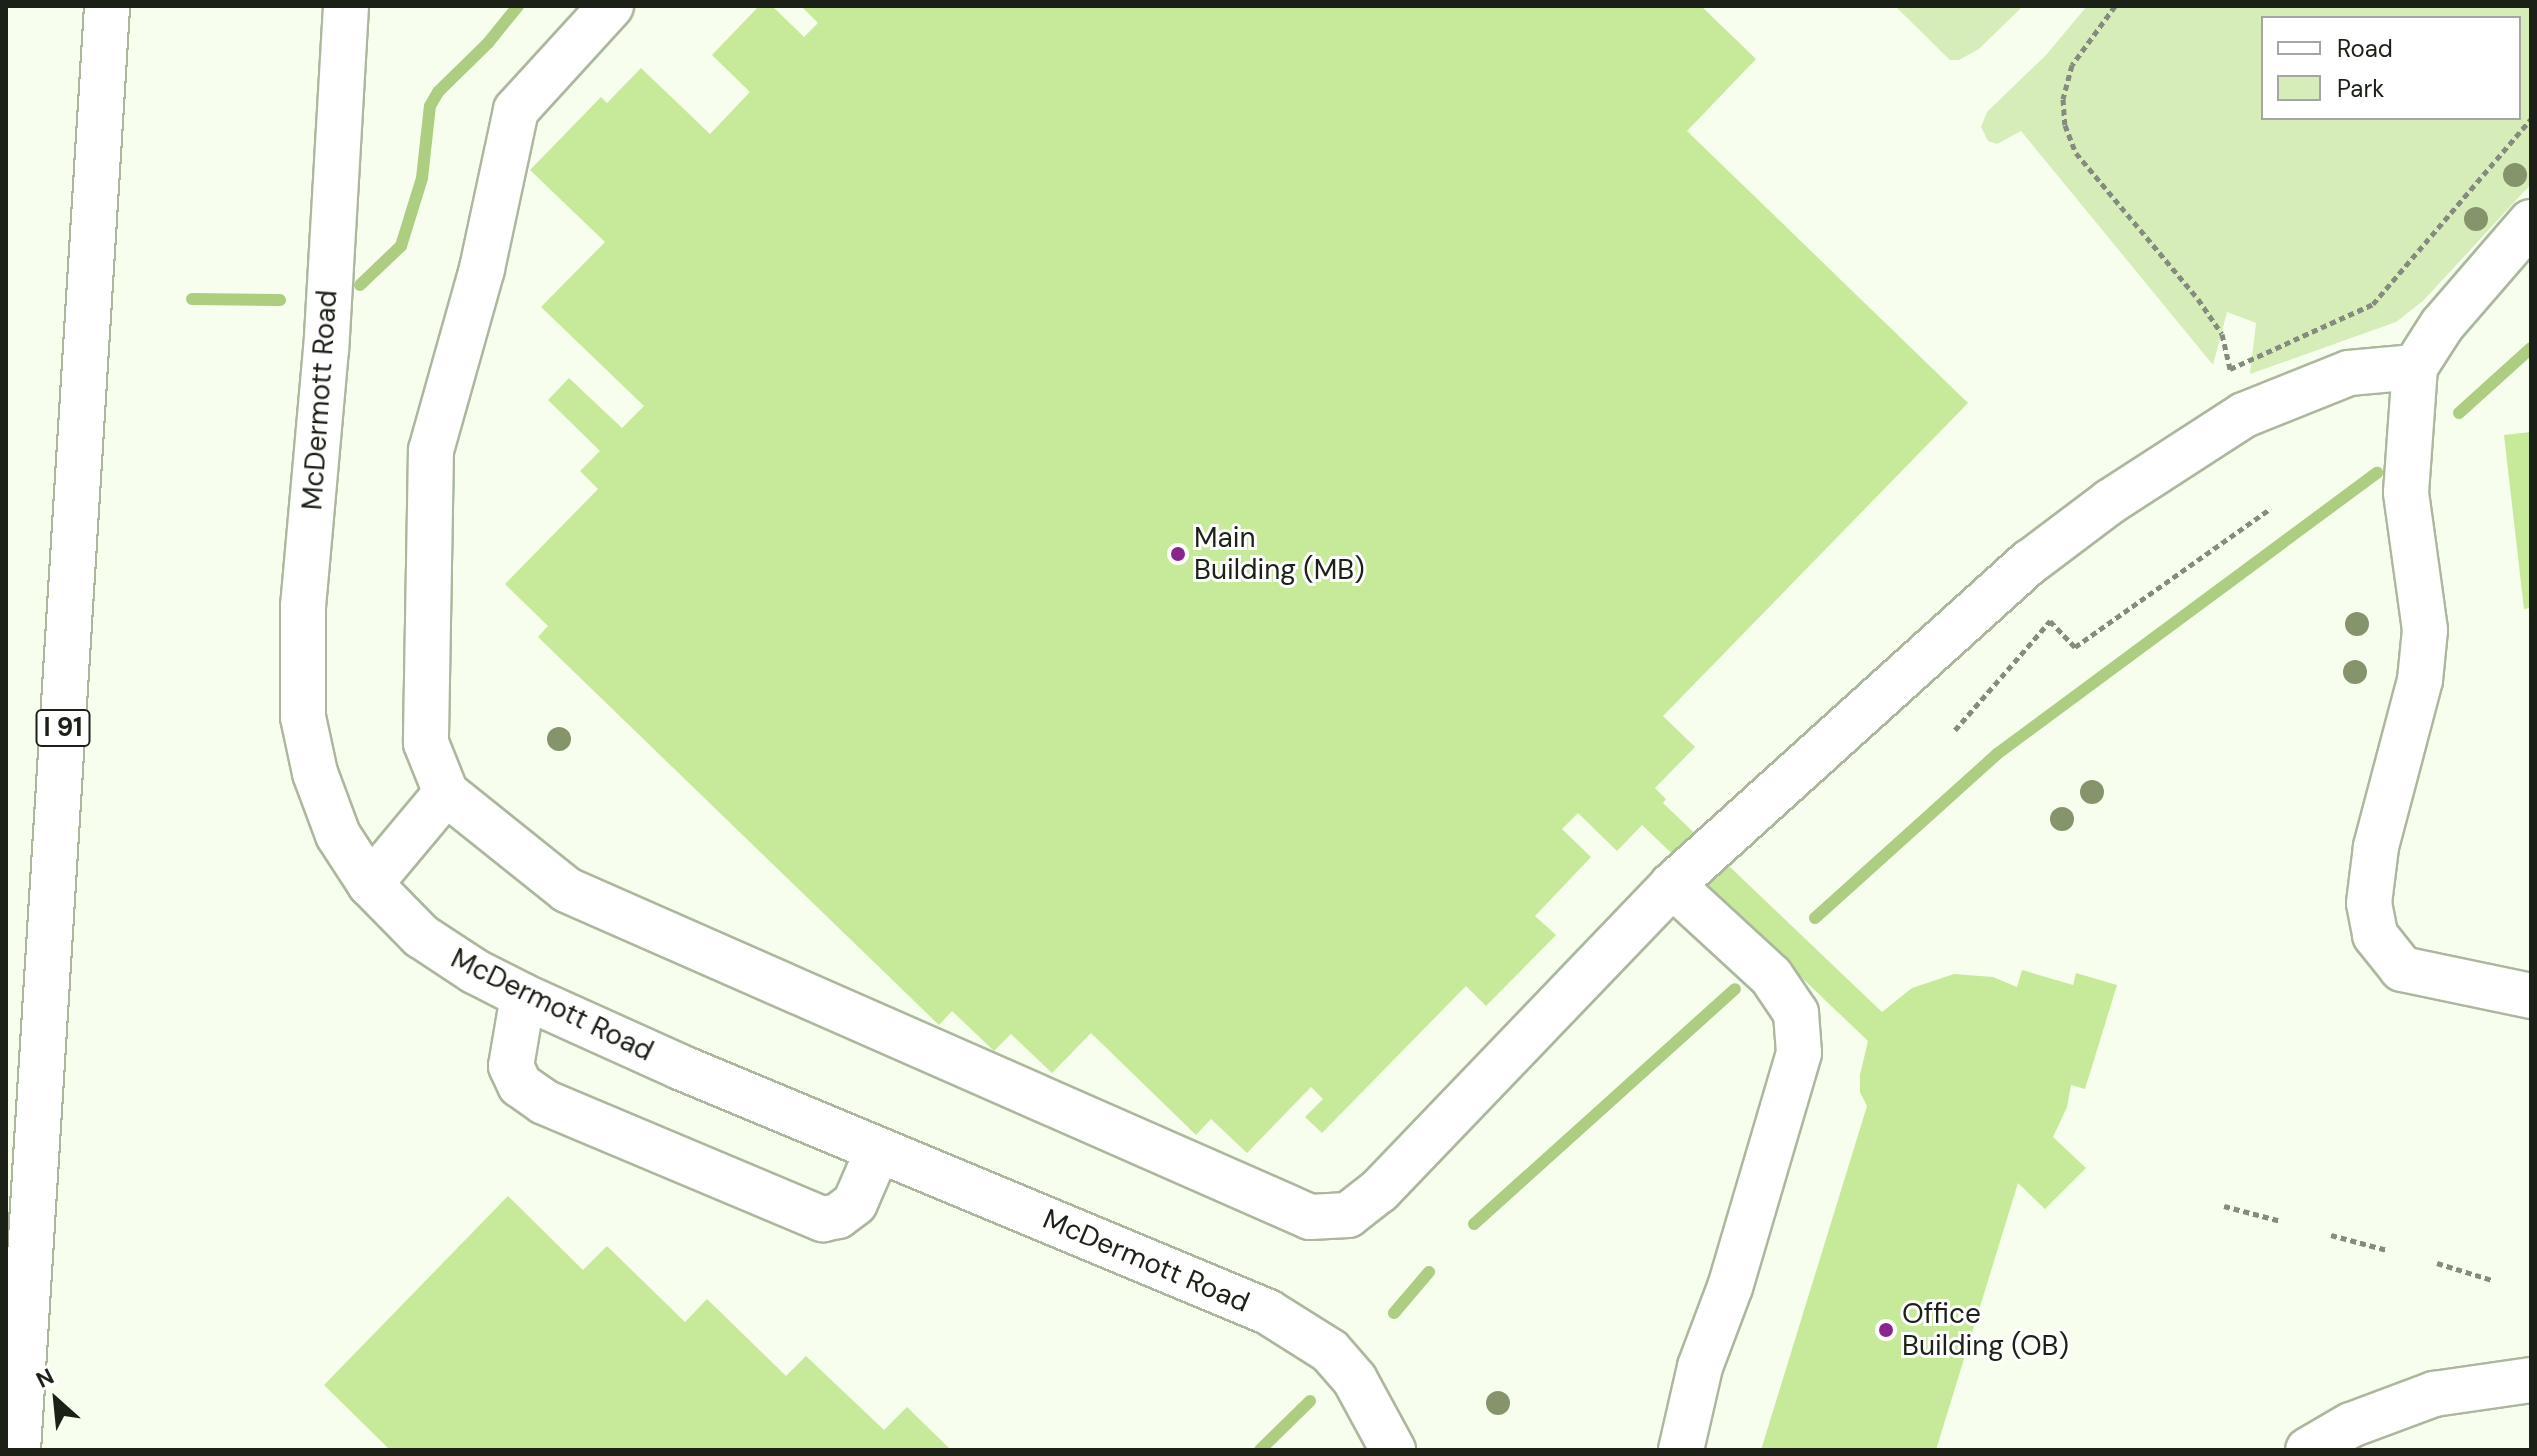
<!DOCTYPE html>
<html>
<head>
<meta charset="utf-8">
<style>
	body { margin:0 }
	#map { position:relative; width:2537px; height:1456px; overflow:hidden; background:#f7feee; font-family:"DM Sans",sans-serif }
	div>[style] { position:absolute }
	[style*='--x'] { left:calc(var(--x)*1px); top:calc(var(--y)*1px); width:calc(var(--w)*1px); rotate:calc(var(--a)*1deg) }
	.green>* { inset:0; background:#d6edba }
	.stream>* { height:12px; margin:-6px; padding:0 6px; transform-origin:6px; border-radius:6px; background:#adce80 }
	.building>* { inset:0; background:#c7e99a }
	.path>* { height:5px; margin-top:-2.5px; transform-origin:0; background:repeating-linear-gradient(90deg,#858b7e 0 6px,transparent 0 10px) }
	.roads { filter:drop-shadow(2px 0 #acb89e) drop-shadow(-2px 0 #acb89e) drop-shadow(0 2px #acb89e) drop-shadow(0 -2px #acb89e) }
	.minor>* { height:44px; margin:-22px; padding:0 22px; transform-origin:22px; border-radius:22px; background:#fff }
	.highway>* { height:44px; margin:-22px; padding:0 22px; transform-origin:22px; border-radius:22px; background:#fff }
	.trees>* { width:24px; height:24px; margin:-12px; border-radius:50%; background:#86946c }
	.dots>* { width:22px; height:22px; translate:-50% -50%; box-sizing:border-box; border:4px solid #fff; border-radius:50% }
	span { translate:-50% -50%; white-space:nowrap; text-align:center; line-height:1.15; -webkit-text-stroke:6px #fff; paint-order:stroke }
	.shield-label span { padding:2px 6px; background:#fff; border:2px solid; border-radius:6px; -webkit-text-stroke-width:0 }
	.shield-label { font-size:26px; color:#1c2117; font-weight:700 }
	.street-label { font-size:28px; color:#1c2117 }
	.poi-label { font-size:28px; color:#1c2117 }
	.left { translate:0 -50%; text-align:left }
	.frame { position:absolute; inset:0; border:8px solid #1c2117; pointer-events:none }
	.legend { position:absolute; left:2261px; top:16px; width:260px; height:104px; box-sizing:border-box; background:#fff; border:2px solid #a4a6a2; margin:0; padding:10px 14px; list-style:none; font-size:24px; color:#1c2117 }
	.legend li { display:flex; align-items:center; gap:16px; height:40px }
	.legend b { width:40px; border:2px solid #a4a6a2 }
	.north { position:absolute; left:16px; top:1360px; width:80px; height:80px; -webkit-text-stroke:6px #fff; paint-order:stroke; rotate:333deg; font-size:22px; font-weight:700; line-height:32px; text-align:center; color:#1c2117 }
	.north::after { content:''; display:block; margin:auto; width:28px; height:36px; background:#1c2117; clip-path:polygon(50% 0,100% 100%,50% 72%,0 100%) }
</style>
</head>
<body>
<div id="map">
	<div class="green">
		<i style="clip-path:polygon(1895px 6px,2023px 6px,1979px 49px,1959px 60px,1950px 60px)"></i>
		<i style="clip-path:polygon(evenodd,2087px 6px,2531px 6px,2531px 184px,2423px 301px,2396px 322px,2250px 374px,2256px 323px,2227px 312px,2213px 365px,2021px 131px,1997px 144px,1988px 141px,1981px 127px,1987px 112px,2046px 55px,2087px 6px,2263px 18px,2519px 18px,2519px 118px,2263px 118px,2263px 18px)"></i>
	</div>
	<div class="stream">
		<i style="--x:360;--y:285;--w:57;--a:-43.6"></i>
		<i style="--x:401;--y:246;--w:71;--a:-72.8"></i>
		<i style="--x:422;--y:178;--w:72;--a:-83.7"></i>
		<i style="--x:430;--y:106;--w:16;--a:-60"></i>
		<i style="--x:438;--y:92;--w:70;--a:-44.4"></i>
		<i style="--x:488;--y:43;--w:48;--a:-51"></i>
		<i style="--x:192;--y:299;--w:88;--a:0.7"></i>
		<i style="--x:2459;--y:413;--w:97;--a:-42.1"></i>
		<i style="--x:1815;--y:918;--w:245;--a:-42"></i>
		<i style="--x:1997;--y:754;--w:473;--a:-36.5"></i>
		<i style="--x:1474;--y:1224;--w:351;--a:-42"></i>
		<i style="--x:1394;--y:1313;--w:54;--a:-49.5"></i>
		<i style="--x:1260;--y:1450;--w:70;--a:-44.4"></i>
	</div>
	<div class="building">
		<i style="clip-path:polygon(759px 6px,772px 6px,804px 37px,818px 23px,801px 6px,1701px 6px,1756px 59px,1687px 131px,1968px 403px,1663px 716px,1695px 747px,1655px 788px,1666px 799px,1663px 803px,1882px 1012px,1912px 988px,1954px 974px,1993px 977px,2017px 987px,2022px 970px,2073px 985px,2076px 973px,2117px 985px,2085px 1089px,2071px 1085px,2067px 1107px,2053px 1137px,2086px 1168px,2045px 1209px,2018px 1183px,1936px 1450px,1761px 1450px,1867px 1106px,1860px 1092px,1860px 1075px,1868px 1041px,1642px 825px,1617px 851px,1578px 813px,1562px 829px,1591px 857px,1535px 916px,1556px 935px,1486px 1006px,1466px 986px,1322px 1133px,1305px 1117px,1323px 1099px,1311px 1087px,1247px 1153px,1211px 1119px,1196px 1135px,1091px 1033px,1052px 1073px,1011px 1034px,994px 1051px,952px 1011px,939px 1025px,538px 637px,548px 626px,505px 584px,598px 489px,580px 471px,600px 451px,548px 400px,569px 378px,622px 428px,644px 406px,541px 307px,605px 242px,530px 170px,601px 97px,607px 103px,641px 68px,710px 134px,750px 92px,712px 55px)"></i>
		<i style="clip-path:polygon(2531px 432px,2531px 608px,2524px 609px,2504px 435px)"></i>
		<i style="clip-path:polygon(508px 1196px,583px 1270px,607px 1246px,685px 1322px,707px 1299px,786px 1376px,806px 1356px,884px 1430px,907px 1407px,951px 1450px,390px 1450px,324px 1385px)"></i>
	</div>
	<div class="path">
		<i style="--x:2115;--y:6;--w:73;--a:126.1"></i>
		<i style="--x:2072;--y:65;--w:35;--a:105"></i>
		<i style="--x:2063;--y:99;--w:26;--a:86"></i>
		<i style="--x:2065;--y:125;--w:30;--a:69"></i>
		<i style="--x:2076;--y:153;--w:190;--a:50.1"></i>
		<i style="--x:2198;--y:299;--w:42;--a:55.6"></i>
		<i style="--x:2222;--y:334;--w:36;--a:77"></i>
		<i style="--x:2230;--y:369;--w:157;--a:-24.4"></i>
		<i style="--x:2373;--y:304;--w:243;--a:-49.5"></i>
		<i style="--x:1955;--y:730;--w:145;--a:-48.9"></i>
		<i style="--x:2050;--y:621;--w:36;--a:46"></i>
		<i style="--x:2075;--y:647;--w:240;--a:-35.3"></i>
		<i style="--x:2224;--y:1206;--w:59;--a:14.7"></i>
		<i style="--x:2331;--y:1235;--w:58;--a:15"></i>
		<i style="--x:2437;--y:1263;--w:58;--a:17.2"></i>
	</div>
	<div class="roads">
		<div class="minor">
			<i style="--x:346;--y:6;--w:344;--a:93.3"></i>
			<i style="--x:326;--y:349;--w:258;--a:95.1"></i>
			<i style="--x:303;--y:606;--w:111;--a:90"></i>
			<i style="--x:303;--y:717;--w:57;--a:77.9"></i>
			<i style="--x:315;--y:773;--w:66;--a:69.6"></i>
			<i style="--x:338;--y:835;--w:59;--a:56.9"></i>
			<i style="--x:370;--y:884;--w:73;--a:45.6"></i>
			<i style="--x:421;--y:936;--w:64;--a:33.4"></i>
			<i style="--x:474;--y:971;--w:55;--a:27"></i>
			<i style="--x:523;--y:996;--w:172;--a:24.3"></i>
			<i style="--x:680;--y:1067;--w:637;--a:22.62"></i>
			<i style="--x:1268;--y:1312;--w:73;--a:32.2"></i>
			<i style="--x:1330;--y:1351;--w:38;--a:49"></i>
			<i style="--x:1355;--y:1380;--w:80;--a:61.5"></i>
			<i style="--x:611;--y:6;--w:141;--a:132.4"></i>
			<i style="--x:516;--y:110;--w:163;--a:102.1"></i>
			<i style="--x:482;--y:269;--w:188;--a:105.7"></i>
			<i style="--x:431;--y:450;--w:293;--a:91"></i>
			<i style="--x:426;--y:743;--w:54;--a:68.2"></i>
			<i style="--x:446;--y:793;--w:155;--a:38.7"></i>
			<i style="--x:567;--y:890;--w:812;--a:23.75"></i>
			<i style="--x:1310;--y:1217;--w:38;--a:-3"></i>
			<i style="--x:1348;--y:1215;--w:39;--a:-38"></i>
			<i style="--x:1379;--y:1191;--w:424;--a:-46.2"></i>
			<i style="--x:1672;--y:885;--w:482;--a:-42.1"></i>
			<i style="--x:2030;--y:562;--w:101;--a:-37"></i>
			<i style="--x:2111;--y:501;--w:158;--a:-32.9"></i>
			<i style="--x:2244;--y:415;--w:113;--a:-21.8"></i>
			<i style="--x:2349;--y:373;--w:66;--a:-5.2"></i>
			<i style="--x:2531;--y:222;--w:136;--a:130.8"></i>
			<i style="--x:2442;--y:325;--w:50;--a:122.7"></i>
			<i style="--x:2415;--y:367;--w:126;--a:94.1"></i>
			<i style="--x:2406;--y:493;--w:138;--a:82.1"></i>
			<i style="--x:2425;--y:630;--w:50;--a:95.7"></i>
			<i style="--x:2420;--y:680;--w:173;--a:104.8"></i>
			<i style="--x:2376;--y:847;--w:56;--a:97.1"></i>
			<i style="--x:2369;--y:903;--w:33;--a:79"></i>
			<i style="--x:2375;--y:935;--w:43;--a:51.5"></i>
			<i style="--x:2402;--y:969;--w:132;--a:11.8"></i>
			<i style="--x:370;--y:884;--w:119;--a:-50.1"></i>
			<i style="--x:1672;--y:885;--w:134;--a:42.6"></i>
			<i style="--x:1771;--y:976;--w:45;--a:56"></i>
			<i style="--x:1796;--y:1013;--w:40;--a:85.7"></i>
			<i style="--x:1799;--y:1053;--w:244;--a:106.4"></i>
			<i style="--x:1730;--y:1287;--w:85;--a:110.6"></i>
			<i style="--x:1700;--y:1367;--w:85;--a:102.9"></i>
			<i style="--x:523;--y:996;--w:71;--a:99.7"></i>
			<i style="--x:511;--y:1066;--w:21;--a:65"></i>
			<i style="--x:520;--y:1085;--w:29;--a:35"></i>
			<i style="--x:544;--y:1102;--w:303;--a:22.8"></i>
			<i style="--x:823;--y:1219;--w:15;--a:-11"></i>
			<i style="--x:838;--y:1216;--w:21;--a:-37"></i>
			<i style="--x:855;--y:1203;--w:58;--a:-66.5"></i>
			<i style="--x:2308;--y:1450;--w:50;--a:-30.2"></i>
			<i style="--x:2351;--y:1425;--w:89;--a:-20.5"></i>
			<i style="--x:2434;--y:1394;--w:98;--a:-8.2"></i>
		</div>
		<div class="highway">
			<i style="--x:18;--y:1450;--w:1447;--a:-86.47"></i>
		</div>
	</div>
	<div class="trees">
		<i style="left:2515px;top:175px"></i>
		<i style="left:2476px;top:219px"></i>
		<i style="left:2357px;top:624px"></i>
		<i style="left:2355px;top:672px"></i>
		<i style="left:559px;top:739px"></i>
		<i style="left:2092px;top:792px"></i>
		<i style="left:2062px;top:819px"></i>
		<i style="left:1498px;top:1403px"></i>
	</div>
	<div class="dots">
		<i style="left:1178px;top:554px;background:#8a258d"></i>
		<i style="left:1886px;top:1330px;background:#8a258d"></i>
	</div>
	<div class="shield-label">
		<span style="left:63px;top:728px">I 91</span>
	</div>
	<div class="street-label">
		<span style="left:320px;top:400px;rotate:-86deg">McDermott Road</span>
		<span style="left:552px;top:1005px;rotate:26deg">McDermott Road</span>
		<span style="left:1146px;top:1261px;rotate:23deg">McDermott Road</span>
	</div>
	<div class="poi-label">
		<span class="left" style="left:1194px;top:554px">Main<br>Building (MB)</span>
		<span class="left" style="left:1902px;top:1330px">Office<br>Building (OB)</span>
	</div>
	<div class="frame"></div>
	<ul class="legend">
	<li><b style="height:10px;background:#fff"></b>Road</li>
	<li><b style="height:22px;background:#d6edba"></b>Park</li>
	</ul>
	<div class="north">N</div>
</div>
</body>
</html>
